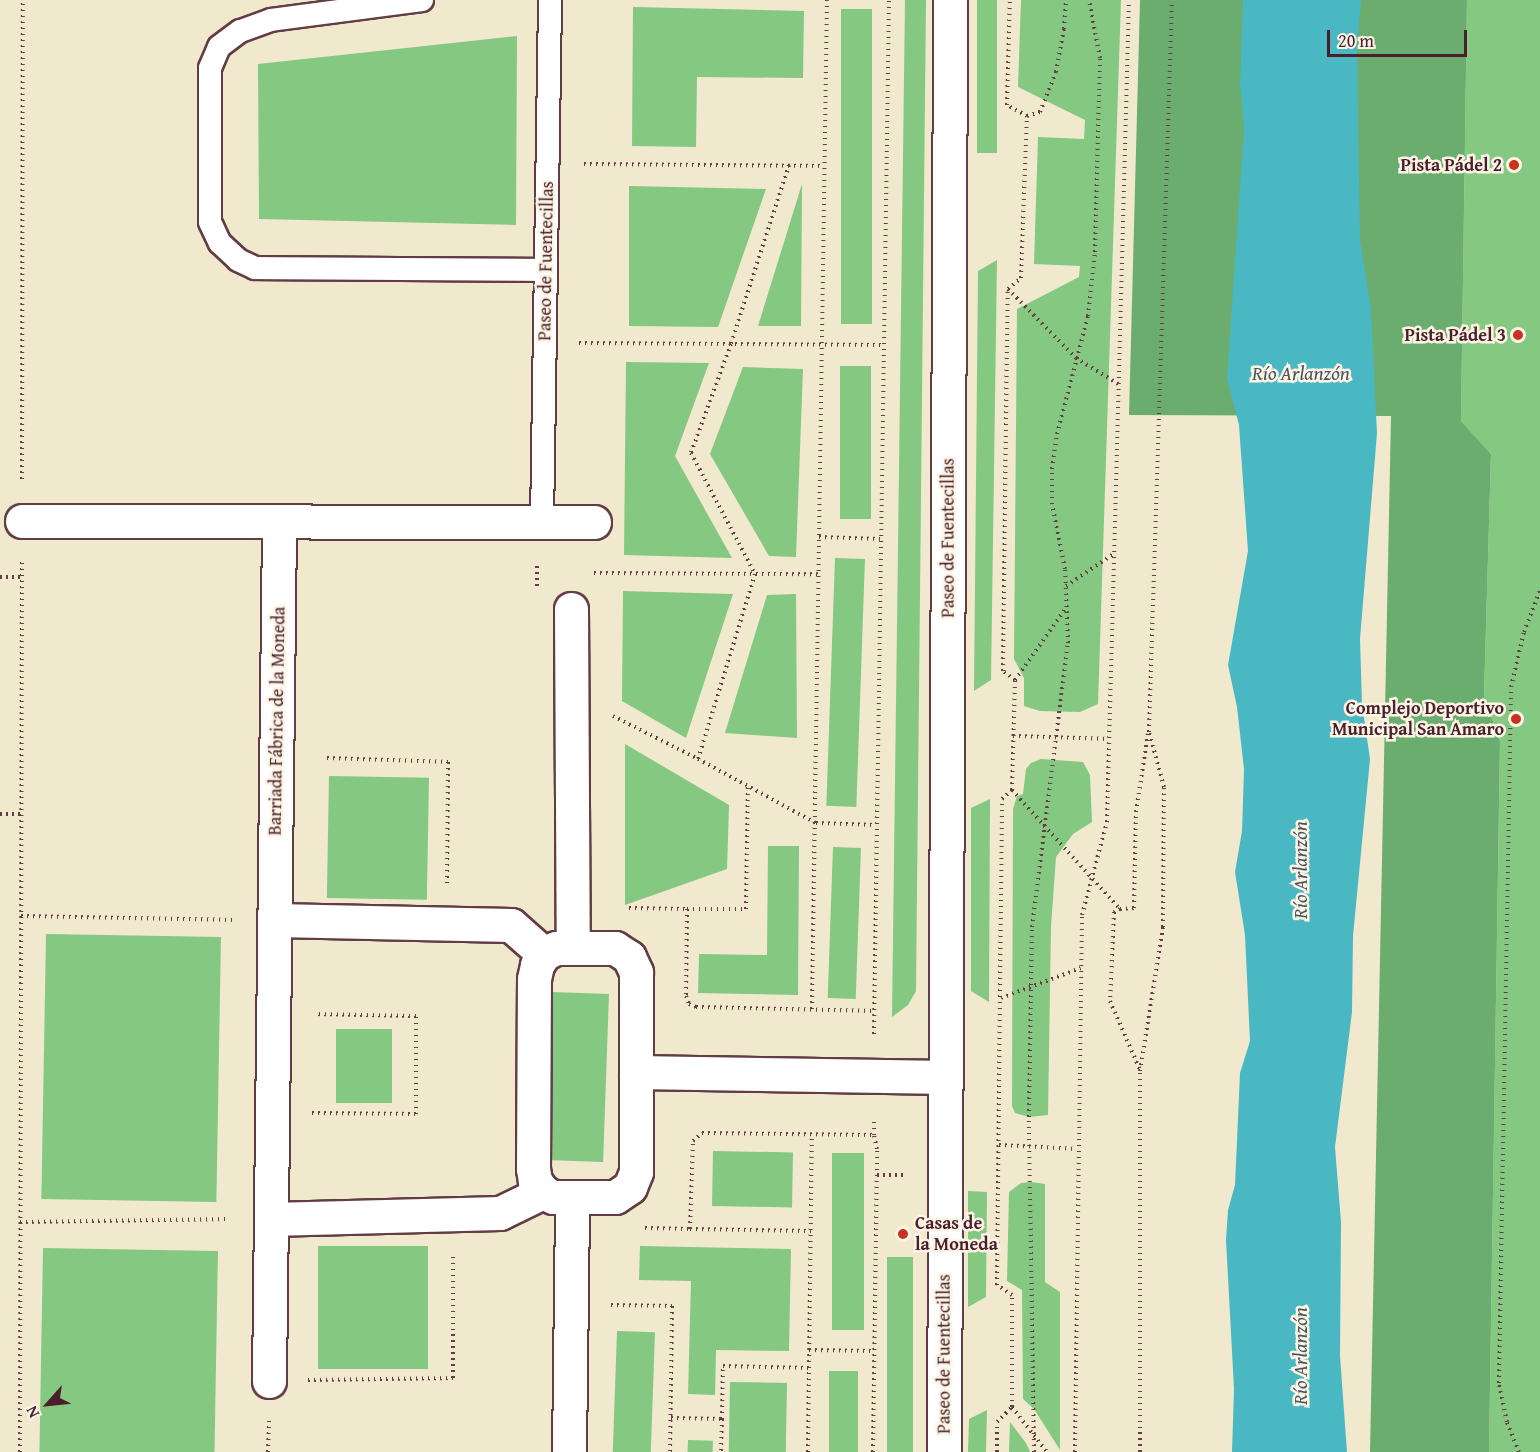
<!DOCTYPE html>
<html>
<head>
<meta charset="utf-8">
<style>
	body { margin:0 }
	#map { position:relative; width:1540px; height:1452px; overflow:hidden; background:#f0e9cd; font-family:"Gentium Book Plus",serif }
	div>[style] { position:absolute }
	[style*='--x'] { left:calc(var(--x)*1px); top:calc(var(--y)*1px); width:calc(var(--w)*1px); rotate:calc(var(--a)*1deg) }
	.green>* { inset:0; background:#84c881; transform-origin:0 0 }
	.forest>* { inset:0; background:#6bac6f }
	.water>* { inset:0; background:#4ab8c2 }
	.path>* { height:4px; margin-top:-2px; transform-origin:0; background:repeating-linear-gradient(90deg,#633d43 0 1.5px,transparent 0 6px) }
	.roads { filter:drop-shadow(2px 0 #633d43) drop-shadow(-2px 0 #633d43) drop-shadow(0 2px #633d43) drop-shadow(0 -2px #633d43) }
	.lane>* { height:22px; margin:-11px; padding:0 11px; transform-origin:11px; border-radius:11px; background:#fff }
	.street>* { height:33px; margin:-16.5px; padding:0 16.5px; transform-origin:16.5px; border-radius:16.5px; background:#fff }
	.dots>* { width:16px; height:16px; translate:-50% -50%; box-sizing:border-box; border:3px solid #fcf5e5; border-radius:50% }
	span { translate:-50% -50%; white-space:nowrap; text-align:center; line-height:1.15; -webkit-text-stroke:5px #fcf5e5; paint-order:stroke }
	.poi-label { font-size:18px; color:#4a1f2b; font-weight:700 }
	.right { translate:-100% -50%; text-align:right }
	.left { translate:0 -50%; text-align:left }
	.street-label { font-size:18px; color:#4a1f2b }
	.water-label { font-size:20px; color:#4a5560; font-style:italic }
	.north { position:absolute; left:18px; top:1374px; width:60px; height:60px; -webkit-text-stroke:4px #fcf5e5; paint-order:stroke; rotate:243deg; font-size:16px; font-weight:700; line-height:24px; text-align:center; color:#4a1f2b }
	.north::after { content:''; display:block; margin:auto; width:21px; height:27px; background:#4a1f2b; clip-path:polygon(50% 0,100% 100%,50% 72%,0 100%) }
	.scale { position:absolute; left:1327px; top:30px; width:140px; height:27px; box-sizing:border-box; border:3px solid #4a1f2b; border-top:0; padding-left:8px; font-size:18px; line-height:21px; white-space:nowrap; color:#4a1f2b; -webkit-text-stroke:4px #fcf5e5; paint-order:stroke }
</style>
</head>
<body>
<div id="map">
	<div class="green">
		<i style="clip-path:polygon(905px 0,926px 0,916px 991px,908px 1005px,892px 1017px)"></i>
		<i style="left:977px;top:0;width:20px;height:153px"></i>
		<i style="clip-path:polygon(1021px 0,1121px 0,1098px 704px,1080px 712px,1040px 711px,1024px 706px,1024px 678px,1014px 659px,1017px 309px,1079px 277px,1080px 266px,1034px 264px,1038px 137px,1084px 139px,1085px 120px,1018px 87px)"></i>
		<i style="clip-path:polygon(1467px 0,1540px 0,1540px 1452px,1489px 1452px,1500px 741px,1484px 696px,1491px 454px,1461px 421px)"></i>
		<i style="clip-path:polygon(633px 7px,804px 11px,803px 78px,697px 77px,696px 147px,632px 146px)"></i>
		<i style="left:841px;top:9px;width:31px;height:315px"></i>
		<i style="clip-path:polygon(517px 36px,516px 225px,259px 219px,258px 64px)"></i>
		<i style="clip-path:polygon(802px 184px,801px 326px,758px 326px)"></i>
		<i style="clip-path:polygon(629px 186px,766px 189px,718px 327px,629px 326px)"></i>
		<i style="clip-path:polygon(997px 260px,991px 680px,974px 691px,978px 271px)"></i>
		<i style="clip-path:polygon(626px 362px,709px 363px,675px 456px,732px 558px,624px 555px)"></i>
		<i style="left:840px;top:366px;width:31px;height:153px"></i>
		<i style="clip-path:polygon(743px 367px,803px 369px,796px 557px,769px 556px,710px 454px)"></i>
		<i style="left:835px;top:558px;width:30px;height:248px;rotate:2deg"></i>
		<i style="clip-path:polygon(623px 591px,733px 594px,686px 738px,622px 701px)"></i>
		<i style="clip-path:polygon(796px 594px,797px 738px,725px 733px,767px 595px)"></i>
		<i style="clip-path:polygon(625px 744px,729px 805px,727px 869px,625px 905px)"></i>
		<i style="clip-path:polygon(1041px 759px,1083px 762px,1090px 775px,1092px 822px,1073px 834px,1056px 857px,1051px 926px,1048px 1115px,1029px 1117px,1015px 1113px,1012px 1106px,1013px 809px,1017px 796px,1023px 794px,1026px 769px,1031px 763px)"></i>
		<i style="left:329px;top:776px;width:100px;height:122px;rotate:1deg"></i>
		<i style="clip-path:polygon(990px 799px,989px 1002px,971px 991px,971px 808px)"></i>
		<i style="clip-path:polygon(768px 846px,799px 846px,798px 995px,698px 993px,699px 954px,767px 955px)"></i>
		<i style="left:833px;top:847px;width:28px;height:151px;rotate:2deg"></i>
		<i style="left:46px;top:934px;width:175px;height:265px;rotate:1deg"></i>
		<i style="left:552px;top:992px;width:57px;height:168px;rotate:2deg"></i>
		<i style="left:336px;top:1029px;width:56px;height:74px"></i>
		<i style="left:713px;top:1151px;width:80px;height:55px;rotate:1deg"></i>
		<i style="left:832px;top:1153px;width:32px;height:177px"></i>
		<i style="clip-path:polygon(1031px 1182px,1045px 1184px,1045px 1282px,1060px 1292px,1060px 1450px,1034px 1409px,1023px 1399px,1022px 1290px,1007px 1281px,1009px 1192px,1021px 1183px)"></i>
		<i style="clip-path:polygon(968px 1191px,987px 1192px,986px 1297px,968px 1307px)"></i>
		<i style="left:428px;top:1246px;width:123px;height:110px;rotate:90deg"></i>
		<i style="clip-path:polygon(640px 1246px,791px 1249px,789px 1351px,716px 1350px,715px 1395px,688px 1394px,691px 1281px,639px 1280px)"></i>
		<i style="left:43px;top:1248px;width:175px;height:204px;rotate:1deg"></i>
		<i style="left:887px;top:1257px;width:26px;height:195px"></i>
		<i style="left:617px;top:1331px;width:38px;height:121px;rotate:2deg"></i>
		<i style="left:829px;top:1371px;width:29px;height:81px"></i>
		<i style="left:730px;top:1382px;width:57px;height:70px;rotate:1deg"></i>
		<i style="clip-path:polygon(987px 1410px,986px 1452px,968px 1452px,969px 1419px)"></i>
		<i style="clip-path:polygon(1010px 1422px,1026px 1443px,1030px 1452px,1009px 1452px)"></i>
		<i style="left:688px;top:1440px;width:25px;height:12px;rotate:2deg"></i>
	</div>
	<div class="forest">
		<i style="clip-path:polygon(1140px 0,1467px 0,1461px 421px,1491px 454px,1484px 696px,1500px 741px,1489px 1452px,1370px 1452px,1391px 416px,1129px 415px)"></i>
	</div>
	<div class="water">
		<i style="clip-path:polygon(1243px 0,1361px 0,1357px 46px,1360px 240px,1371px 309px,1377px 433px,1360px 639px,1362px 704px,1370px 759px,1353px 936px,1352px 1012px,1335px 1147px,1341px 1222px,1340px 1356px,1347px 1452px,1232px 1452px,1234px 1389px,1226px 1240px,1228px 1210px,1235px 1185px,1240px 1073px,1250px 1041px,1245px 935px,1235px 872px,1242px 831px,1244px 769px,1237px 707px,1228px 665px,1248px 551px,1239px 425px,1227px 379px,1244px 128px,1240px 84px)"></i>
	</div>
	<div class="path">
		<i style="--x:1027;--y:116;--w:14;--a:-17"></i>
		<i style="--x:1040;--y:112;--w:43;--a:-68.2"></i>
		<i style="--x:1056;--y:72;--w:44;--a:-79.5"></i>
		<i style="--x:1064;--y:29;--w:29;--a:-86"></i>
		<i style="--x:584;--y:164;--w:240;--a:0.5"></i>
		<i style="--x:789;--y:165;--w:188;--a:108"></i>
		<i style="--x:731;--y:344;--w:116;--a:110.2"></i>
		<i style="--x:691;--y:453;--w:137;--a:62.1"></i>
		<i style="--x:755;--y:574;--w:194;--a:107.1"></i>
		<i style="--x:698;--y:759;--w:134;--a:28.5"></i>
		<i style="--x:816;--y:823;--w:60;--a:1.9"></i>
		<i style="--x:1008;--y:289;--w:97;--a:45.4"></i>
		<i style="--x:1076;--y:358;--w:52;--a:31.5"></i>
		<i style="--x:579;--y:343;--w:304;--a:0.4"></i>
		<i style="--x:22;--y:479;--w:479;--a:-89.9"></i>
		<i style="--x:819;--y:537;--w:61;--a:1.9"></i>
		<i style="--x:594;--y:573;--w:225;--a:0.3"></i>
		<i style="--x:0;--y:577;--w:21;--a:0"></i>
		<i style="--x:537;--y:586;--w:22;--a:-90"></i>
		<i style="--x:1066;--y:586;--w:59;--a:-34"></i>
		<i style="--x:1015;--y:680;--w:88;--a:-54.7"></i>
		<i style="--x:613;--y:716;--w:95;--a:26.8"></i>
		<i style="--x:1013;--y:736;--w:96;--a:1.8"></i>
		<i style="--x:327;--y:758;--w:121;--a:1.9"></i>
		<i style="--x:448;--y:762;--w:121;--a:90.5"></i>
		<i style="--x:1012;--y:790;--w:161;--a:47.8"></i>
		<i style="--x:1120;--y:909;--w:14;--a:-4"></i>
		<i style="--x:1134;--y:908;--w:96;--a:-88.8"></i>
		<i style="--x:1136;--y:812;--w:79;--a:-81.3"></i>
		<i style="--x:0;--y:814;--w:21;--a:0"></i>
		<i style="--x:629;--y:908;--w:58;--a:1"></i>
		<i style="--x:687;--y:909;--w:87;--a:90.7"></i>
		<i style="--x:686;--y:996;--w:9;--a:69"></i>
		<i style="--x:689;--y:1004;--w:8;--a:23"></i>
		<i style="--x:696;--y:1007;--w:178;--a:1.3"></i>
		<i style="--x:687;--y:909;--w:59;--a:0"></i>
		<i style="--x:746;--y:909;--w:122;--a:-89.1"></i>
		<i style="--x:1120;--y:909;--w:7;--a:153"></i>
		<i style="--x:1114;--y:912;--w:89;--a:92.6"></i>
		<i style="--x:1110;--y:1001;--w:75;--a:66.5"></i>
		<i style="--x:21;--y:916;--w:214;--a:1.1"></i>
		<i style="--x:1001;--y:998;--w:85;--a:-20.6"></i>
		<i style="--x:812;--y:1009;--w:1009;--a:-89.15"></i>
		<i style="--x:874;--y:1034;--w:1034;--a:-89.17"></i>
		<i style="--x:312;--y:1113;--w:104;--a:0.6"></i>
		<i style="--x:416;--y:1114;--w:98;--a:-90"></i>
		<i style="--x:416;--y:1016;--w:101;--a:-178.9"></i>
		<i style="--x:999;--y:1145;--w:78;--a:2.9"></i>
		<i style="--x:877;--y:1175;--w:26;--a:0"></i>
		<i style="--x:20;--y:1222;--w:209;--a:-0.8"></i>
		<i style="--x:645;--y:1228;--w:45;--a:1.3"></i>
		<i style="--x:690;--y:1229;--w:88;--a:-88"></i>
		<i style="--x:693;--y:1141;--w:12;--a:-42"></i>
		<i style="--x:702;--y:1133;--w:172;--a:0.7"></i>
		<i style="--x:690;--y:1229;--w:121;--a:0.9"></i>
		<i style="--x:611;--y:1305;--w:61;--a:0.9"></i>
		<i style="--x:672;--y:1306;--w:146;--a:90.8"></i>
		<i style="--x:809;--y:1350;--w:65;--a:0.9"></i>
		<i style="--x:308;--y:1380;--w:145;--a:-0.8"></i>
		<i style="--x:453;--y:1378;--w:124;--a:-90"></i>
		<i style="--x:1012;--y:1407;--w:57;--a:52.1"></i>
		<i style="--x:671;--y:1418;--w:51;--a:1.1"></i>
		<i style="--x:722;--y:1419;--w:33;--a:92"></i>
		<i style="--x:722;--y:1419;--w:53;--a:-88.9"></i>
		<i style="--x:723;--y:1366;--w:87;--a:1.3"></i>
		<i style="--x:20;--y:1452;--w:890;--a:-89.87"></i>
		<i style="--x:268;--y:1452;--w:31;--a:-88"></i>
		<i style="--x:808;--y:1452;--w:318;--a:-89.3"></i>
		<i style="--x:873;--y:1452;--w:303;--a:-89.2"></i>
		<i style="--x:877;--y:1149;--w:14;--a:-102"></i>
		<i style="--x:874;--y:1135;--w:18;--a:-90"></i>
		<i style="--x:997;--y:1452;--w:30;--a:-90"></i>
		<i style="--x:997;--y:1422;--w:21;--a:-45"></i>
		<i style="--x:1012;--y:1407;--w:112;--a:-90"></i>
		<i style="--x:1012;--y:1295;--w:18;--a:-146"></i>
		<i style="--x:997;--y:1285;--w:486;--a:-89.4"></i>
		<i style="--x:1002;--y:799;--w:13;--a:-42"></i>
		<i style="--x:1012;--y:790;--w:110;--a:-88.4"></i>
		<i style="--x:1015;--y:680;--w:15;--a:-143"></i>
		<i style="--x:1003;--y:671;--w:382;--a:-89.3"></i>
		<i style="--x:1008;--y:289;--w:17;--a:-40"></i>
		<i style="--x:1021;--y:278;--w:162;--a:-87.9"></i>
		<i style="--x:1027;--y:116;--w:23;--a:-151"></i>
		<i style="--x:1007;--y:105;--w:105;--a:-88.4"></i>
		<i style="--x:1034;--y:1452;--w:335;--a:-90.9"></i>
		<i style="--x:1029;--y:1117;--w:190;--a:-89.1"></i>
		<i style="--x:1032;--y:927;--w:286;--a:-82.8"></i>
		<i style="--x:1068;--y:643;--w:74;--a:-92.3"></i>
		<i style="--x:1065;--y:569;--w:66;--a:-101.3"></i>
		<i style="--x:1052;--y:504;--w:35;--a:-90"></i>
		<i style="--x:1052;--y:469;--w:35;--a:-82"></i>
		<i style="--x:1057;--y:434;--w:122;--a:-75.3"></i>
		<i style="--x:1088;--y:316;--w:64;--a:-83.8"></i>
		<i style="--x:1095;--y:252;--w:194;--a:-88.5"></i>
		<i style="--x:1100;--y:58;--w:59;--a:-100.7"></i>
		<i style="--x:1075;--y:1452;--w:537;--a:-89.25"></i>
		<i style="--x:1082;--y:915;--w:96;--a:-75"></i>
		<i style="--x:1107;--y:822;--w:822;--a:-88.47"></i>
		<i style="--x:1140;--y:1452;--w:381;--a:-90"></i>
		<i style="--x:1140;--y:1071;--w:146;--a:-80.9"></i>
		<i style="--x:1163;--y:927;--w:140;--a:-89.6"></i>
		<i style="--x:1164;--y:787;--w:57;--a:-105.3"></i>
		<i style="--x:1149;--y:732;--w:732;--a:-88.2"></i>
		<i style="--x:1519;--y:1452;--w:32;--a:-112"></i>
		<i style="--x:1507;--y:1422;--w:40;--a:-102"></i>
		<i style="--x:1499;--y:1383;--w:696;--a:-89.01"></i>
		<i style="--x:1511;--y:687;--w:57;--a:-76.7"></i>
		<i style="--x:1524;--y:632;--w:45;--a:-69.1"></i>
	</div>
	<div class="roads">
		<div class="lane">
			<i style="--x:422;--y:0;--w:152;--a:172.5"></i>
			<i style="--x:271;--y:20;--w:33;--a:160"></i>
			<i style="--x:240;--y:31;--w:26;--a:143"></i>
			<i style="--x:219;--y:47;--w:23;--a:113"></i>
			<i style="--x:210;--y:68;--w:154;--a:90"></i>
			<i style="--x:210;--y:222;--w:23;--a:65"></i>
			<i style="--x:220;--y:243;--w:25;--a:43"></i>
			<i style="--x:238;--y:260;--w:19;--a:25"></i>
			<i style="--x:255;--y:268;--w:291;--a:0.4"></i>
			<i style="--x:542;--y:522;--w:522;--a:-89.12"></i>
		</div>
		<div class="street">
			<i style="--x:22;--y:521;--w:572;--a:0.1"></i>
			<i style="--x:571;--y:609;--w:339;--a:89.7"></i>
			<i style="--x:275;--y:920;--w:236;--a:1.2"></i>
			<i style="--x:511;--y:925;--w:44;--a:41.3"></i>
			<i style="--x:556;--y:948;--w:59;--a:0"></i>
			<i style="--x:615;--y:948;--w:17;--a:33"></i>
			<i style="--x:629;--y:957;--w:17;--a:65"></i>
			<i style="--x:636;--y:972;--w:200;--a:90"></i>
			<i style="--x:636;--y:1172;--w:16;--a:112"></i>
			<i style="--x:630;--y:1187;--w:18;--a:146"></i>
			<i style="--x:615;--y:1197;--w:62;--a:180"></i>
			<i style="--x:553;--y:1197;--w:11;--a:-153"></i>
			<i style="--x:543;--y:1192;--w:14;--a:-126"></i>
			<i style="--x:535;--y:1181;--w:12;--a:-99"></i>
			<i style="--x:533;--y:1169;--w:190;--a:-89.7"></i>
			<i style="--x:534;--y:979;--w:14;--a:-78"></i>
			<i style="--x:537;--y:965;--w:13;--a:-58"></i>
			<i style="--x:544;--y:954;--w:13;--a:-27"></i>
			<i style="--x:636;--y:1072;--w:310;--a:0.9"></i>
			<i style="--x:271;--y:1219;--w:229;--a:-1.5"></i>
			<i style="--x:500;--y:1213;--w:48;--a:-26"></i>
			<i style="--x:269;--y:1381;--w:859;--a:-89.33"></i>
			<i style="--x:569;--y:1452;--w:255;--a:-89.3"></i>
			<i style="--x:944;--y:1452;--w:1452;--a:-89.76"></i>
		</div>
	</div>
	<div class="dots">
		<i style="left:1514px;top:165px;background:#c8321e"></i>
		<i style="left:1518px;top:335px;background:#c8321e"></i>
		<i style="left:1516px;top:719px;background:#c8321e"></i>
		<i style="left:903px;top:1234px;background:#c8321e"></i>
	</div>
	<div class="poi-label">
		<span class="right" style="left:1502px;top:165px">Pista Pádel 2</span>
		<span class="right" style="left:1506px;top:335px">Pista Pádel 3</span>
		<span class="right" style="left:1504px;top:719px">Complejo Deportivo<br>Municipal San Amaro</span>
		<span class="left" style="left:915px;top:1234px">Casas de<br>la Moneda</span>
	</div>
	<div class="street-label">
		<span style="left:546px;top:261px;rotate:-89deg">Paseo de Fuentecillas</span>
		<span style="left:948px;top:538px;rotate:-90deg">Paseo de Fuentecillas</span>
		<span style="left:277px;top:721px;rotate:-89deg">Barriada Fábrica de la Moneda</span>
		<span style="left:944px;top:1354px;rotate:-90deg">Paseo de Fuentecillas</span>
	</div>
	<div class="water-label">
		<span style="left:1301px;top:372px">Río Arlanzón</span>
		<span style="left:1299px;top:870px;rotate:-90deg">Río Arlanzón</span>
		<span style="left:1299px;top:1356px;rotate:-90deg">Río Arlanzón</span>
	</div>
	<div class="north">N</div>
	<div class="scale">20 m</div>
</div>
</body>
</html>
